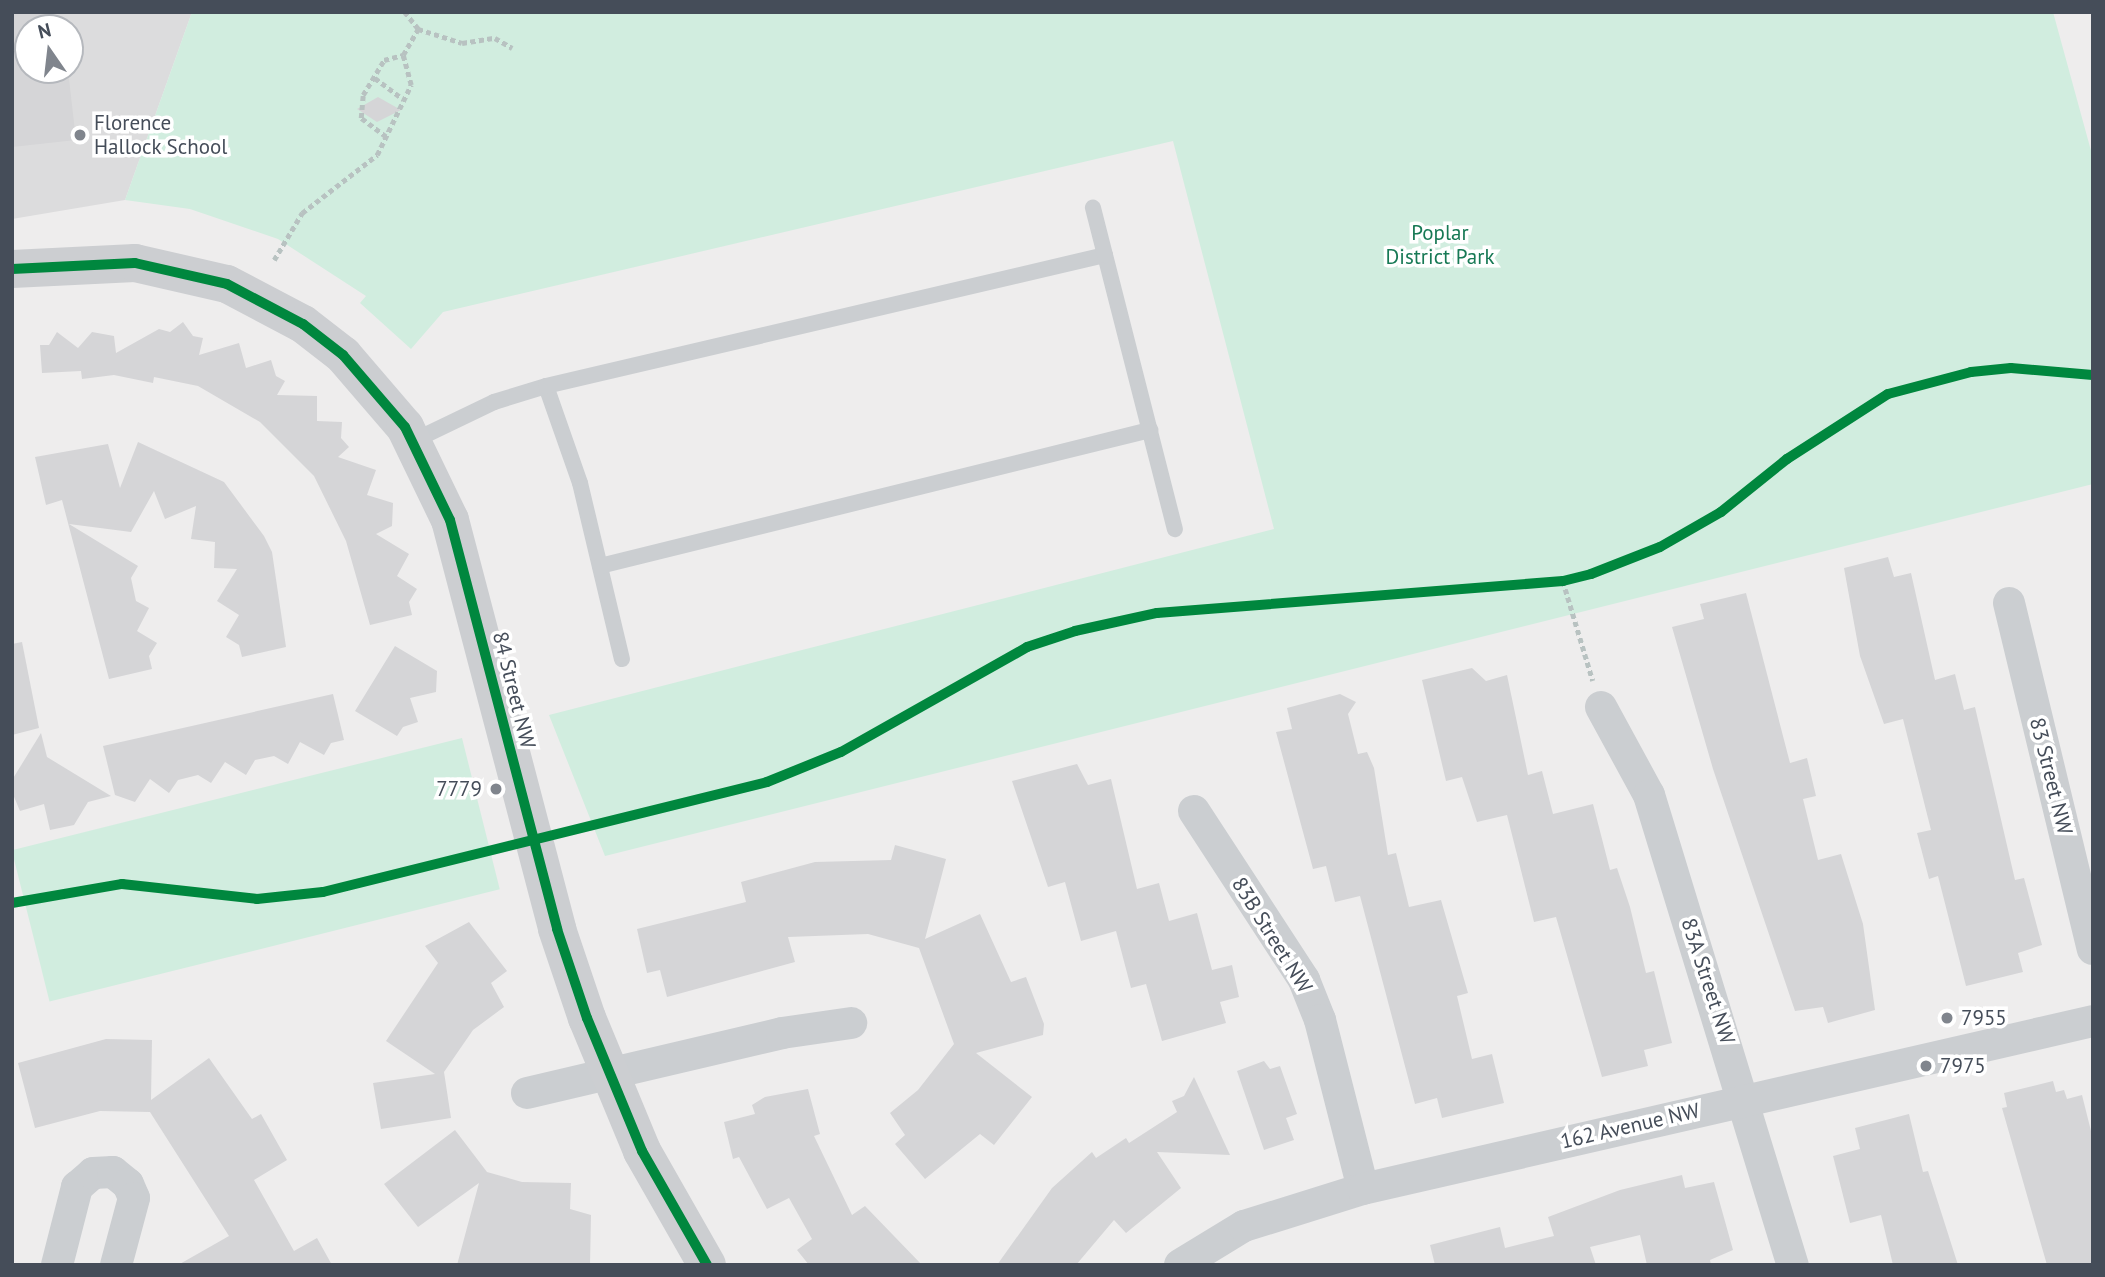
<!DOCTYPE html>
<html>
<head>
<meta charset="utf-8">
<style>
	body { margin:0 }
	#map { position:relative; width:2105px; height:1277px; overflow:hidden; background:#eeeded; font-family:"PT Sans",sans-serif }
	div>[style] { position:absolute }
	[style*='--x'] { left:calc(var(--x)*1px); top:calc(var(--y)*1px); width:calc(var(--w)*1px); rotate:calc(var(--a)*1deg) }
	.education>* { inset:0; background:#dcdcdd }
	.green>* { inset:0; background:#d1eddf; transform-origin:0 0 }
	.building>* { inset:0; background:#d5d5d7 }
	.path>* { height:4.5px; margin-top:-2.25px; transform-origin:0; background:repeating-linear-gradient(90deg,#b8c2c1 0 5px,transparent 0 8.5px) }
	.lane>* { height:16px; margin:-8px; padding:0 8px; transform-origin:8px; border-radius:8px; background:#cbced1 }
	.street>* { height:32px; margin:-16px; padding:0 16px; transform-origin:16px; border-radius:16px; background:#cbced1 }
	.secondary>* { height:38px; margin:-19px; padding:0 19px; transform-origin:19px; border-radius:19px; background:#ccced1 }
	.cycleway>* { height:10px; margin:-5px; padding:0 5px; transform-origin:5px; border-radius:5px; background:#00873e }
	.dots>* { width:19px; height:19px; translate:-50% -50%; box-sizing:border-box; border:4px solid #fff; border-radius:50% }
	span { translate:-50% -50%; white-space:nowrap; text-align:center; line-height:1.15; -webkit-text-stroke:7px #fff; paint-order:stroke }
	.poi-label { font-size:21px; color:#454d59 }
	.left { translate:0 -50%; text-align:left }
	.right { translate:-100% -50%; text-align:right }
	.park-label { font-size:21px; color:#177955 }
	.street-label { font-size:21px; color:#454d59 }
	.frame { position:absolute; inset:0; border:14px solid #454d59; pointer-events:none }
	.north { position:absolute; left:14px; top:14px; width:70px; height:70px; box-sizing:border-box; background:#fff; border:2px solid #b5b8bd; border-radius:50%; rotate:346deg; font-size:19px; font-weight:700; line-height:28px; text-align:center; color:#454d59 }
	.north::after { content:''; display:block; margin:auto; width:24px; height:32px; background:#80858d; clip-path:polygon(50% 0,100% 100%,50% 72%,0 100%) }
</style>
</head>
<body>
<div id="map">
	<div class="education">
		<i style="clip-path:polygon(evenodd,12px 12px,192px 12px,125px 200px,12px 219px,12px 12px,28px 28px,70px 28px,70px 70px,28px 70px,28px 28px)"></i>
	</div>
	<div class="green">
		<i style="clip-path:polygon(192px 12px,2053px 12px,2093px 158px,2093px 484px,605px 856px,549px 715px,1274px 529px,1173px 141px,443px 312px,411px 349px,360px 303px,366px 296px,278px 239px,190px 209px,125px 200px)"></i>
		<i style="left:462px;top:738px;width:156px;height:464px;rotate:76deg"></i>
	</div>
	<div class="building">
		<i style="clip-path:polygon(12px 12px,53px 12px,55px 28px,28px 28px,28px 70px,68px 70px,76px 140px,12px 147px)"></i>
		<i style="clip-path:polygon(378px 97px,401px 110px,377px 122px,357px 109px)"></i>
		<i style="clip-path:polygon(183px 322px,193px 336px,203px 338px,199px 355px,239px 343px,246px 368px,271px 360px,276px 376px,285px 381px,277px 395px,317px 396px,317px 421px,342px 422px,341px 438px,349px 447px,338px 457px,376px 470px,367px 495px,393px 503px,392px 526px,376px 534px,409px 554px,397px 576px,417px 589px,409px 602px,412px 615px,370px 625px,346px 541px,314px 476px,260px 422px,198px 386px,154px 377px,153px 383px,114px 375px,82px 379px,81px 371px,42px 373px,40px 345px,49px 345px,57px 332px,78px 348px,92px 332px,114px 336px,116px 353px,159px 329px,170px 332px)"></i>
		<i style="clip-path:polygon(138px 442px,224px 482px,264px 536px,272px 552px,286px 647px,242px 657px,239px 645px,226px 637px,239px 615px,217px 601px,237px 569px,214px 568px,215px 542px,191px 539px,196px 506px,165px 519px,154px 491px,131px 532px,69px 524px,138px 566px,131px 578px,136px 601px,149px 608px,137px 631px,157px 643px,149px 656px,152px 669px,109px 679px,62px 500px,46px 505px,35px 457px,108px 444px,120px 488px)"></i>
		<i style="clip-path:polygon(1888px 557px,1894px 577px,1911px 573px,1935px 680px,1955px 674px,1964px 710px,1975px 707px,2015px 880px,2024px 878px,2042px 945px,2018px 953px,2023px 972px,1966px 986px,1938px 876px,1929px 879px,1917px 833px,1931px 830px,1903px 719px,1884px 724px,1860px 656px,1844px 568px)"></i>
		<i style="clip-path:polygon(1746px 593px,1790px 763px,1807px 758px,1816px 796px,1803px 799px,1818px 860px,1841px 854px,1863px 924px,1875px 1010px,1828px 1023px,1823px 1007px,1795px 1011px,1713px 769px,1672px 627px,1704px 619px,1700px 604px)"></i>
		<i style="clip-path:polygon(22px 642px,39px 728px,12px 735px,12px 644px)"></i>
		<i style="clip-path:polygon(395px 646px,437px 671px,436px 692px,410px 698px,418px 722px,403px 727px,397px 736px,355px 711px)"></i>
		<i style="clip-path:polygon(1472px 668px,1486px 681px,1507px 675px,1528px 775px,1542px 771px,1553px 814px,1593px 804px,1610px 870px,1617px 868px,1630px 907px,1646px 973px,1654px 971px,1672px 1043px,1644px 1050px,1648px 1066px,1602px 1077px,1556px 917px,1534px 922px,1507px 815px,1477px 822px,1462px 777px,1446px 781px,1422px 680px)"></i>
		<i style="clip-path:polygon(333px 694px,344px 740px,331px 743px,324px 755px,300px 742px,288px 764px,274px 756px,255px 760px,246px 775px,225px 762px,211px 783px,198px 775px,178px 780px,169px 793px,150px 779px,135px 802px,115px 795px,103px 746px)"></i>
		<i style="clip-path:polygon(1340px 694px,1356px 702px,1348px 714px,1358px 754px,1367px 752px,1374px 768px,1388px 855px,1396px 853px,1409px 907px,1441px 900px,1468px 993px,1457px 996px,1472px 1059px,1492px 1054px,1504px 1103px,1442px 1118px,1437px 1098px,1415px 1104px,1360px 896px,1335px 902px,1326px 866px,1313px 869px,1276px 732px,1292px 729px,1287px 708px)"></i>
		<i style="clip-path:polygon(41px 733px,47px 757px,111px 796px,88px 802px,74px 825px,50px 830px,44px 804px,20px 811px,12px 792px,12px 780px)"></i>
		<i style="clip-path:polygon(1077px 764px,1088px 785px,1111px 779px,1137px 889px,1159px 883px,1169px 921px,1197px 913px,1212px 970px,1232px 965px,1239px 997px,1220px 1002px,1226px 1023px,1162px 1041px,1146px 984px,1131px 988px,1116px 931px,1081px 941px,1065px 882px,1048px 887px,1012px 781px)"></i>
		<i style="clip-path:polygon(895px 845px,946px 859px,925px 939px,980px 914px,1011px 982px,1026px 977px,1044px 1024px,1043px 1035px,976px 1053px,1032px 1097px,994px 1145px,980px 1134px,925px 1179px,895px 1144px,905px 1135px,890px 1113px,918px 1090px,954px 1044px,919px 948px,868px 934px,788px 937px,795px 962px,667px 997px,660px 970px,647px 973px,637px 929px,746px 902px,741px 882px,815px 862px,891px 860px)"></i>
		<i style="clip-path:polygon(469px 922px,507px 971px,491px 983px,504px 1007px,473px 1030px,444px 1072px,451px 1118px,381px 1129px,373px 1083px,435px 1074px,386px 1041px,438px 963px,425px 946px)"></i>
		<i style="clip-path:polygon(106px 1039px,152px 1040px,151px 1100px,209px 1058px,252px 1119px,261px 1114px,287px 1160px,254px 1180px,294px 1251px,317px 1238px,332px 1265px,178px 1265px,229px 1236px,150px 1112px,100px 1111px,35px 1128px,18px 1063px)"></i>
		<i style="clip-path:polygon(1264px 1061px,1270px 1069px,1280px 1066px,1297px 1114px,1286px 1118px,1294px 1140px,1264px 1150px,1237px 1071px)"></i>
		<i style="clip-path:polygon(1194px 1077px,1230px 1155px,1157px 1152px,1181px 1188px,1126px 1233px,1114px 1220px,1076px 1265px,997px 1265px,1052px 1188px,1092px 1152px,1096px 1158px,1126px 1138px,1129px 1143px,1177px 1112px,1172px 1101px,1184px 1096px)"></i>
		<i style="clip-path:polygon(2053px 1081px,2056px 1092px,2064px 1090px,2067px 1099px,2082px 1095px,2093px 1139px,2093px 1265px,2047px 1265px,2002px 1108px,2007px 1107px,2004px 1093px)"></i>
		<i style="clip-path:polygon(808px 1089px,820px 1134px,814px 1136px,852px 1215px,865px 1206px,922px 1265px,809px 1265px,797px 1250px,812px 1239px,789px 1198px,767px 1209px,739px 1157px,733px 1159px,724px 1122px,755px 1114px,752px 1105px,765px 1097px)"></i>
		<i style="clip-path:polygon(1909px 1114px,1923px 1172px,1928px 1171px,1958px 1265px,1893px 1265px,1881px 1215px,1850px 1223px,1833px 1156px,1860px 1149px,1855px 1128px)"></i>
		<i style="clip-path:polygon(455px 1130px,487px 1172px,522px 1182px,571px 1183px,570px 1209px,591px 1215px,590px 1265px,457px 1265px,479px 1183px,418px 1227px,384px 1184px)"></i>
		<i style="clip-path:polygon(1682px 1175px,1685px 1188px,1714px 1182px,1733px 1250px,1710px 1260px,1711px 1265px,1647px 1265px,1640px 1235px,1590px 1247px,1596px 1265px,1435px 1265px,1430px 1245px,1500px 1227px,1505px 1248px,1554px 1236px,1548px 1217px,1620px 1190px)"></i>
	</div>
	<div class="path">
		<i style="--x:418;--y:29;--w:46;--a:17.7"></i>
		<i style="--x:462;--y:43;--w:33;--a:-9"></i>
		<i style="--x:495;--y:38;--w:20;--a:30"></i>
		<i style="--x:375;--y:78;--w:36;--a:37"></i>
		<i style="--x:386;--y:137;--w:31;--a:-143"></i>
		<i style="--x:361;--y:118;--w:23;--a:-85"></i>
		<i style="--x:363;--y:95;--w:41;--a:-59"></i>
		<i style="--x:384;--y:60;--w:20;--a:-15"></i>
		<i style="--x:274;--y:260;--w:55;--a:-59.2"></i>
		<i style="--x:302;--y:213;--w:95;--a:-37.7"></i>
		<i style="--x:377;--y:155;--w:78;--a:-64.1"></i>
		<i style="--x:411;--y:85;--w:31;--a:-105"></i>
		<i style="--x:403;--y:55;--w:30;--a:-60"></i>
		<i style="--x:418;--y:29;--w:22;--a:-129"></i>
		<i style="--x:1563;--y:581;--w:104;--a:73.3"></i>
	</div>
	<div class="lane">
		<i style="--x:1105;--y:255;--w:283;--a:75.7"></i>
		<i style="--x:546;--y:386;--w:103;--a:70.7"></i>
		<i style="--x:580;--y:483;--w:181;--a:76.6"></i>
		<i style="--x:413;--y:441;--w:90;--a:-25.7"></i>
		<i style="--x:494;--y:402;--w:54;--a:-17.1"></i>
		<i style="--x:546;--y:386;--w:574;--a:-13.19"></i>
		<i style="--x:1105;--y:255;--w:49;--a:-104.3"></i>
		<i style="--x:600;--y:566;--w:567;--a:-13.89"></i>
	</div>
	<div class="street">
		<i style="--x:2009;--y:603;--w:356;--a:76.4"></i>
		<i style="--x:1601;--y:707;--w:100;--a:61.4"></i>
		<i style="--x:1649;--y:795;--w:492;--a:73"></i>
		<i style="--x:1194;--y:811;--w:202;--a:56.9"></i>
		<i style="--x:1304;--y:980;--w:43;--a:68.2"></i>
		<i style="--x:1320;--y:1020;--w:174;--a:75.7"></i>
		<i style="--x:527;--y:1093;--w:262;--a:-13.2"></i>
		<i style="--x:782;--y:1033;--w:70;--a:-8.2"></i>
		<i style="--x:57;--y:1265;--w:81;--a:-75.6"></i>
		<i style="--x:77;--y:1187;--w:21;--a:-41"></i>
		<i style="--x:93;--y:1173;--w:20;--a:-3"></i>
		<i style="--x:113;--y:1172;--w:19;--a:39"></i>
		<i style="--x:128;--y:1184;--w:15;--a:67"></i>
		<i style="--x:134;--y:1198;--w:69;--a:105"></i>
		<i style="--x:1180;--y:1265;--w:75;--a:-31.4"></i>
		<i style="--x:1244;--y:1226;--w:125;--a:-17.3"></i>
		<i style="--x:1363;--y:1189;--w:749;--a:-12.96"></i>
	</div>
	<div class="secondary">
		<i style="--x:12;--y:269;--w:123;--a:-2.8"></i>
		<i style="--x:135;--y:263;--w:94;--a:12.9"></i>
		<i style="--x:227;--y:284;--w:86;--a:27.8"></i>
		<i style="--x:303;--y:324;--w:51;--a:37.8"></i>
		<i style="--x:343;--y:355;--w:95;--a:49.3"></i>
		<i style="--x:405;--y:427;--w:103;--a:64.2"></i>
		<i style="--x:450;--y:520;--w:423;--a:75.3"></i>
		<i style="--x:557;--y:929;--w:94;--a:71.4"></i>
		<i style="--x:587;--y:1018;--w:144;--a:67.5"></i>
		<i style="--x:642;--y:1151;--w:131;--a:60.3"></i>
	</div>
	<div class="cycleway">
		<i style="--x:12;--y:269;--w:123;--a:-2.8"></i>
		<i style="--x:135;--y:263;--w:94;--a:12.9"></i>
		<i style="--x:227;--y:284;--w:86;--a:27.8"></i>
		<i style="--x:303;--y:324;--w:51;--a:37.8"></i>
		<i style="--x:343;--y:355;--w:95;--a:49.3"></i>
		<i style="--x:405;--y:427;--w:103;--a:64.2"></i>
		<i style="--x:450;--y:520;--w:423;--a:75.3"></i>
		<i style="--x:557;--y:929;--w:94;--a:71.4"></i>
		<i style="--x:587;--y:1018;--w:144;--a:67.5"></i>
		<i style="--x:642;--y:1151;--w:131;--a:60.3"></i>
		<i style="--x:12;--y:903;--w:112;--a:-9.8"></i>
		<i style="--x:122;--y:884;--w:136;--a:6.3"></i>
		<i style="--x:257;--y:899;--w:66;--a:-6.1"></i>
		<i style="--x:323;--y:892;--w:457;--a:-13.9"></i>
		<i style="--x:767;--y:782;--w:80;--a:-22.1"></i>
		<i style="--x:841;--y:752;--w:214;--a:-29.4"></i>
		<i style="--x:1027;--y:647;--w:51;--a:-18.4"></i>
		<i style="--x:1075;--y:631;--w:84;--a:-12.4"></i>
		<i style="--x:1157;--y:613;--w:407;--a:-4.5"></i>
		<i style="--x:1563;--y:581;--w:29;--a:-14"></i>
		<i style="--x:1591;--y:574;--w:74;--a:-21.4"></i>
		<i style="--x:1660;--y:547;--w:70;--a:-29.8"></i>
		<i style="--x:1721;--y:512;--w:85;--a:-38.8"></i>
		<i style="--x:1787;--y:459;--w:120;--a:-32.8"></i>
		<i style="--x:1888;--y:394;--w:86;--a:-14.8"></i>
		<i style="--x:1971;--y:372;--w:40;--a:-5.7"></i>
		<i style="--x:2011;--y:368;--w:82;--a:4.9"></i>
	</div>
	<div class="dots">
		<i style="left:80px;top:135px;background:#80858d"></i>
		<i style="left:496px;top:789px;background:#80858d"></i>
		<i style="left:1947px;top:1018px;background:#80858d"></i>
		<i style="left:1926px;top:1066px;background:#80858d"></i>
	</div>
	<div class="poi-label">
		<span class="left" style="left:94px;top:135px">Florence<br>Hallock School</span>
		<span class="right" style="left:482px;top:789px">7779</span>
		<span class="left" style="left:1961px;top:1018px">7955</span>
		<span class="left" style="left:1940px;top:1066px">7975</span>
	</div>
	<div class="park-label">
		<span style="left:1440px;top:245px">Poplar<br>District Park</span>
	</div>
	<div class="street-label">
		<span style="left:514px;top:690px;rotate:76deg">84 Street NW</span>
		<span style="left:2051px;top:776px;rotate:76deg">83 Street NW</span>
		<span style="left:1272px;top:935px;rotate:58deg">83B Street NW</span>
		<span style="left:1708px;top:981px;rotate:72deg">83A Street NW</span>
		<span style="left:1630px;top:1126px;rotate:-13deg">162 Avenue NW</span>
	</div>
	<div class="frame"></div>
	<div class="north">N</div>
</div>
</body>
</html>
